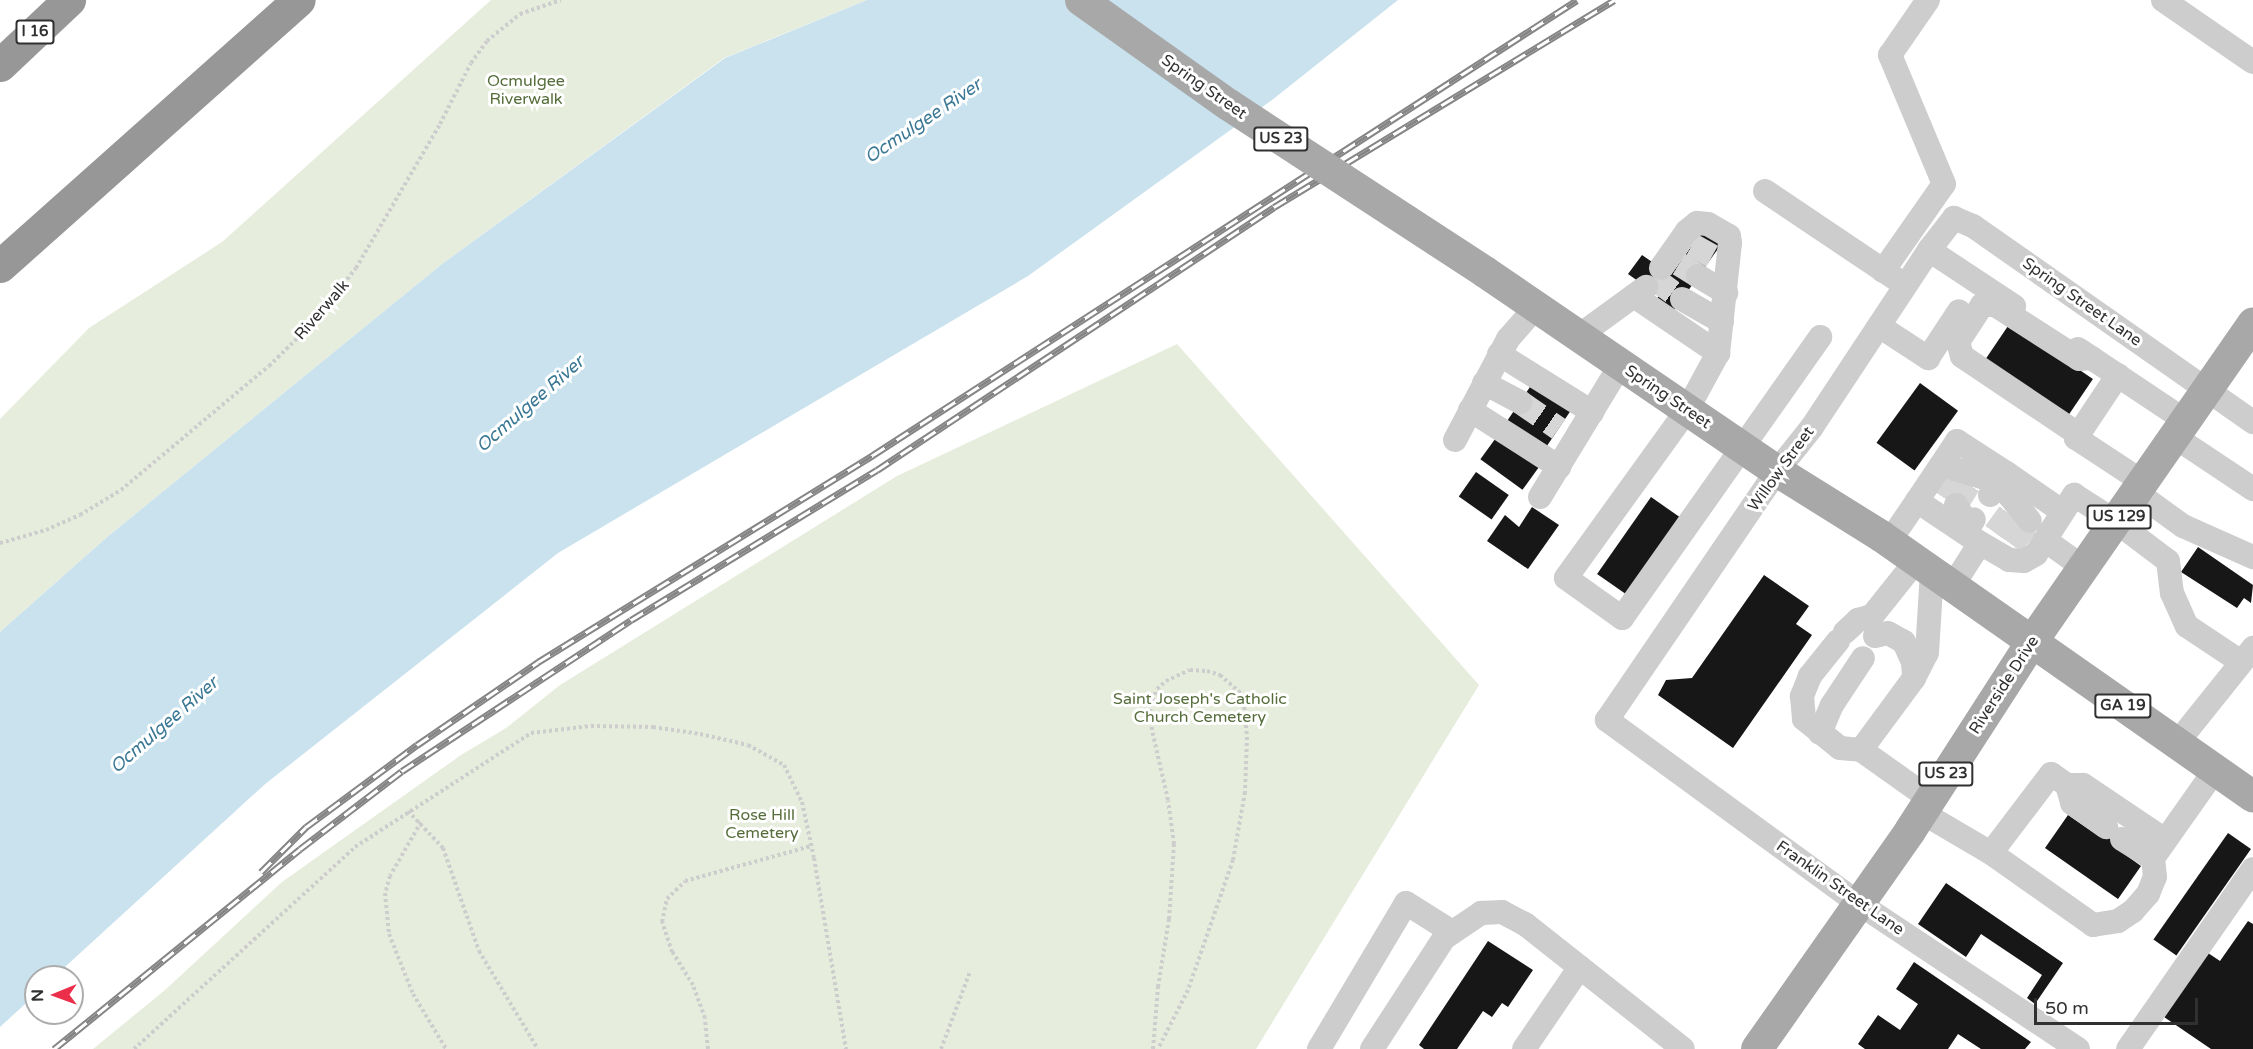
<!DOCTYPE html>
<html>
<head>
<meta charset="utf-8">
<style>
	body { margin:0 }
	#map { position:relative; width:2253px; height:1049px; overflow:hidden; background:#fff; font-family:"Varela Round",sans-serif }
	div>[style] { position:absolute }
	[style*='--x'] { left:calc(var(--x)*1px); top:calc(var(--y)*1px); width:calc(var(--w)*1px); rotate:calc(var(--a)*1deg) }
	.green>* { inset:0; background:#e7eddd }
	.water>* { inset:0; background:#c9e2ed }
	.building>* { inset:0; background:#171717; transform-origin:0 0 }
	.minor-tunnel>* { height:24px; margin-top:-12px; transform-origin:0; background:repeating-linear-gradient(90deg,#d6d6d6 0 24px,transparent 0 36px) }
	.path>* { height:4px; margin-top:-2px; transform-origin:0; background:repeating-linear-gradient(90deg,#cdcdcd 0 3px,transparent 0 6px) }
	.minor>* { height:24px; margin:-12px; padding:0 12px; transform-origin:12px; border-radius:12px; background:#cdcdcd }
	.major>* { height:32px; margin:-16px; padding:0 16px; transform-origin:16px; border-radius:16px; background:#a8a8a8 }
	.highway>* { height:33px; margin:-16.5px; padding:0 16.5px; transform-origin:16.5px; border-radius:16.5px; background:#979797 }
	.rail>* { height:7px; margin-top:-3.5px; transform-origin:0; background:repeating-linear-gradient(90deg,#fff 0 14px,#858585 0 28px); box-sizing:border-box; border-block:2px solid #858585 }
	.major-bridge>* { height:32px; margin:-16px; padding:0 16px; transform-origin:16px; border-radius:16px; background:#a8a8a8 }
	span { translate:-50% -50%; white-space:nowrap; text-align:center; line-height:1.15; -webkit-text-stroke:6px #fff; paint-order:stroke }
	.shield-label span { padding:2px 4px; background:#fff; border:2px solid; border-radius:4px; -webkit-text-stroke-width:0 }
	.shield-label { font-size:15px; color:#303030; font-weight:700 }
	.park-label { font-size:16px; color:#566d3b }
	.street-label { font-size:16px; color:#303030 }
	.water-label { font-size:18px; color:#3a7895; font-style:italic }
	.north { position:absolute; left:24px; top:965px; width:60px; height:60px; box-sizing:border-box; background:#fff; border:2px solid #acacac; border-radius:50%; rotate:269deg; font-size:16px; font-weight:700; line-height:24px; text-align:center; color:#303030 }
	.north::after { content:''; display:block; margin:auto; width:21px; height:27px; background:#eb2e4a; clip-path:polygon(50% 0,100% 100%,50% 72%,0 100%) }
	.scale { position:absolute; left:2034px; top:998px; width:164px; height:27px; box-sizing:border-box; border:3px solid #303030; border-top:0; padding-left:8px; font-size:18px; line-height:21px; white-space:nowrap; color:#303030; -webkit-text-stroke:4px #fff; paint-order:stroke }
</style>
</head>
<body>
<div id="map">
	<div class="green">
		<i style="clip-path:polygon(491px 0,867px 0,724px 58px,442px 264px,106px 538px,0 632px,0 419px,89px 328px,222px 242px)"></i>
		<i style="clip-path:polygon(1177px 344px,1479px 685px,1256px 1049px,93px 1049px,165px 990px,282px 882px,461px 755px,506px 728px,560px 685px,897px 476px)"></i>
	</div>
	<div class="water">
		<i style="clip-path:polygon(867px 0,1398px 0,1272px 100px,1028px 276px,558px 553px,264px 785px,54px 977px,36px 977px,36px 994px,0 1027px,0 632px,106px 538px,442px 264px,725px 58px)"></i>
	</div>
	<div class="building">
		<i style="clip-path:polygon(1706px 226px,1725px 239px,1670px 316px,1652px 304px,1659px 296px,1628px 274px,1642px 255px,1671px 275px)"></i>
		<i style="left:2010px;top:323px;width:100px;height:52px;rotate:34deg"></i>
		<i style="left:1920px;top:383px;width:47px;height:74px;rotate:36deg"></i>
		<i style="left:1532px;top:384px;width:47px;height:47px;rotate:34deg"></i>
		<i style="left:1498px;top:435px;width:52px;height:30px;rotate:36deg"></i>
		<i style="left:1476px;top:472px;width:40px;height:30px;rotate:35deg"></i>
		<i style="left:1651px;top:497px;width:35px;height:94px;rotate:35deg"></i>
		<i style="clip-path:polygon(1532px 507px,1559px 525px,1528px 569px,1487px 541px,1505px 515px,1519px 527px)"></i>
		<i style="clip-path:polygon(2198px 547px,2253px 585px,2251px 603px,2244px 598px,2237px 608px,2181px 572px)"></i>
		<i style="clip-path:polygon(1764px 575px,1809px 606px,1796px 624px,1812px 635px,1733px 748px,1658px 695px,1666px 680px,1692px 678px)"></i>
		<i style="clip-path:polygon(2068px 815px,2100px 837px,2109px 823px,2116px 848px,2141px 866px,2118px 899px,2045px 848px)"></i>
		<i style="left:2228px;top:833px;width:28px;height:130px;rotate:35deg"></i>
		<i style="clip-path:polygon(1946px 883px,2063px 963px,2035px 1004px,2027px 998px,2042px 975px,1981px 934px,1966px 957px,1918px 924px)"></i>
		<i style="clip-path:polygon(2248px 921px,2253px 924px,2253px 1049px,2211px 1049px,2164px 1017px,2208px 953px,2220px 961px)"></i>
		<i style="clip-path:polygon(1488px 941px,1533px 970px,1508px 1007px,1502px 1003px,1492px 1017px,1483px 1011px,1457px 1049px,1424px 1049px,1419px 1045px)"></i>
		<i style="clip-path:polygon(1914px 962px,2031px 1042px,2025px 1049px,1981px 1049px,1958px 1034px,1948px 1049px,1865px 1049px,1858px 1044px,1878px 1015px,1900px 1030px,1918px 1004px,1896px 989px)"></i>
	</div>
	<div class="minor-tunnel">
		<i style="--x:1692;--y:245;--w:23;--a:29"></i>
		<i style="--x:1679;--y:264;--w:22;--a:32"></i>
		<i style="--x:1653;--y:278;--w:36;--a:36"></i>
		<i style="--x:1520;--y:402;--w:47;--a:34.7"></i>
		<i style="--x:1938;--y:494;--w:30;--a:-56"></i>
		<i style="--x:1956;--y:505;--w:28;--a:-58"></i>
		<i style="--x:1995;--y:533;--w:29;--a:-54"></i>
		<i style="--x:2012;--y:545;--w:30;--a:-53"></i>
	</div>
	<div class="path">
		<i style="--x:0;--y:543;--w:48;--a:-15.8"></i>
		<i style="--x:46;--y:530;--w:37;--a:-24"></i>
		<i style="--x:80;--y:515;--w:48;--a:-31.4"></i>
		<i style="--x:121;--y:490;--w:193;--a:-40"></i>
		<i style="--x:269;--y:366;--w:63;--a:-44.4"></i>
		<i style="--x:314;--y:322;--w:68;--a:-52.1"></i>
		<i style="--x:356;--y:268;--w:167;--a:-59.7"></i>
		<i style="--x:440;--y:124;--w:68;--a:-63.1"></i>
		<i style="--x:471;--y:63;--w:27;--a:-54"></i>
		<i style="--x:487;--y:41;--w:43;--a:-39.3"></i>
		<i style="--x:520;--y:14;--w:43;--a:-18.9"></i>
		<i style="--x:408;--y:811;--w:51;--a:46.6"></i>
		<i style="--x:443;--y:848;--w:109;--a:70.7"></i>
		<i style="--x:479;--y:951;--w:114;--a:59"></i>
		<i style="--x:421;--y:822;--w:62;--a:119.9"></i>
		<i style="--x:390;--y:876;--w:18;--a:106"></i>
		<i style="--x:385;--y:893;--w:41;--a:84.4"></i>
		<i style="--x:389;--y:934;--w:65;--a:68.2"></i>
		<i style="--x:413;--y:994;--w:64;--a:59"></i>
		<i style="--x:134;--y:1049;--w:299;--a:-42.4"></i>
		<i style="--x:355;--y:847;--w:210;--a:-32.9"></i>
		<i style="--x:531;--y:733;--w:60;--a:-6.7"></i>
		<i style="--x:591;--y:726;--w:62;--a:0.9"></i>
		<i style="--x:653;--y:727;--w:48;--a:8.5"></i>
		<i style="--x:700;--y:734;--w:49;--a:12.9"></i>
		<i style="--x:748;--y:745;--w:41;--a:29.1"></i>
		<i style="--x:784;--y:765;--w:41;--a:64.1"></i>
		<i style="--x:802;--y:802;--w:57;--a:77.9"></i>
		<i style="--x:814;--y:858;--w:194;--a:80.5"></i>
		<i style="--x:708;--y:1049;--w:31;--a:-96"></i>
		<i style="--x:705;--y:1018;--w:35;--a:-110"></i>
		<i style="--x:693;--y:985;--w:39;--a:-122"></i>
		<i style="--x:672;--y:952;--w:32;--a:-108"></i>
		<i style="--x:662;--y:922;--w:24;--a:-78"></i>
		<i style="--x:667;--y:899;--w:25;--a:-45"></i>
		<i style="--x:685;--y:881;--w:131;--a:-15.5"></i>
		<i style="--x:941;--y:1049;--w:82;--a:-69.4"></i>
		<i style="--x:1153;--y:1049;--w:62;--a:-85.4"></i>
		<i style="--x:1158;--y:987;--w:69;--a:-80.8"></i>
		<i style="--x:1169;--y:919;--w:75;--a:-86.2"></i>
		<i style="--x:1174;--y:844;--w:44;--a:-97.8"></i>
		<i style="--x:1168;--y:800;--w:72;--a:-102.9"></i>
		<i style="--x:1152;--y:730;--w:24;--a:-95"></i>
		<i style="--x:1150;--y:706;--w:18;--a:-68"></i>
		<i style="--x:1157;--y:689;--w:12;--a:-42"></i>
		<i style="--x:1166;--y:681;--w:26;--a:-25"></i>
		<i style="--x:1190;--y:670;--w:17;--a:3"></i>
		<i style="--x:1207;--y:671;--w:14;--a:17"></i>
		<i style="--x:1220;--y:675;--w:30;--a:41"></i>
		<i style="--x:1243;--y:695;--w:42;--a:84.6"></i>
		<i style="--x:1247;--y:737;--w:55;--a:92.1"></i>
		<i style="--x:1245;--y:792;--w:69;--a:100"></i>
		<i style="--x:1233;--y:860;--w:138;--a:109.1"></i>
		<i style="--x:1188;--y:990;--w:66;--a:117"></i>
	</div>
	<div class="minor">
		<i style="--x:2163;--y:0;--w:109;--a:34.6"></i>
		<i style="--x:1765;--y:191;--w:158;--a:33.9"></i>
		<i style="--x:1929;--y:250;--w:102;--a:33.4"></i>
		<i style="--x:1661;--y:268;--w:45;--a:-54.9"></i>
		<i style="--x:1687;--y:231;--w:13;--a:-39"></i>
		<i style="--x:1697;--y:223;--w:11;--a:5"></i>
		<i style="--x:1708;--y:224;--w:24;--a:30"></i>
		<i style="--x:1729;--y:236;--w:7;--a:82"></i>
		<i style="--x:1730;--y:243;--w:111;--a:96.2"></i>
		<i style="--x:1718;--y:353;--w:65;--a:118.5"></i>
		<i style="--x:1687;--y:410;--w:207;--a:125.8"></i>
		<i style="--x:1566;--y:578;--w:69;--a:35.5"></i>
		<i style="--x:1622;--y:618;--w:344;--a:-54.8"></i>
		<i style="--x:1883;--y:271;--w:106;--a:-55"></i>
		<i style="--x:1944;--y:184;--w:140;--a:-112.7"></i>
		<i style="--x:1890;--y:55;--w:67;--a:-55.4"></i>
		<i style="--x:1698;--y:276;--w:33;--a:31"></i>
		<i style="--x:1634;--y:296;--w:102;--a:34.2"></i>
		<i style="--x:1682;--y:299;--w:46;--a:29.9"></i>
		<i style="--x:1879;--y:326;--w:59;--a:33.1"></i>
		<i style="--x:1928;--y:358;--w:56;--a:-56.6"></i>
		<i style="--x:1580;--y:335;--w:82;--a:-36"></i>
		<i style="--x:2078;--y:349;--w:130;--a:33.7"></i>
		<i style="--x:1499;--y:354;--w:110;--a:31.9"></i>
		<i style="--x:2118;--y:375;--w:76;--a:123.7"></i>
		<i style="--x:2076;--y:438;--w:80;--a:33.3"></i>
		<i style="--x:1484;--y:383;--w:41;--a:27.8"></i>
		<i style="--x:1470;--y:410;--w:106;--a:32.6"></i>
		<i style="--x:2078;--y:434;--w:140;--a:-146.1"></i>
		<i style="--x:1962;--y:356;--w:15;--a:-106"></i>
		<i style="--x:1958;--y:342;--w:44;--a:-57"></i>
		<i style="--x:1982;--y:305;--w:13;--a:0"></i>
		<i style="--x:1995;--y:305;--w:100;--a:32.7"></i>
		<i style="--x:2079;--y:359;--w:13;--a:-4"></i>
		<i style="--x:2175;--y:437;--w:94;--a:33.7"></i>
		<i style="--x:1455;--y:440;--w:114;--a:-62.3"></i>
		<i style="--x:1508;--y:339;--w:43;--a:-48.8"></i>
		<i style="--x:1955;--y:469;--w:45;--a:16.8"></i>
		<i style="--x:1998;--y:482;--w:50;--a:50.6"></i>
		<i style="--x:2136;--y:492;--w:58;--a:35.9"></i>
		<i style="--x:2183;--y:526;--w:77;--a:23.9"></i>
		<i style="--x:1990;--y:495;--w:27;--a:-57"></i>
		<i style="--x:2005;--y:472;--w:70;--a:34.6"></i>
		<i style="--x:1540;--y:497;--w:156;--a:-58.7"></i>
		<i style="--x:1917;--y:501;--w:72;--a:-56.3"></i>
		<i style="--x:1957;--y:441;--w:57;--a:32.9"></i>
		<i style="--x:1956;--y:505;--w:26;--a:59"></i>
		<i style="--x:1969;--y:527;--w:9;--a:-58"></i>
		<i style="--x:1889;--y:542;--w:50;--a:-55.7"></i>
		<i style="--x:1917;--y:501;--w:76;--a:33.7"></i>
		<i style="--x:1980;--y:543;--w:52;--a:122.5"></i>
		<i style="--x:1980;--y:543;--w:34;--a:30"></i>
		<i style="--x:2009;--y:560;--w:15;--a:4"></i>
		<i style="--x:2024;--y:561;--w:14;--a:-30"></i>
		<i style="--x:2036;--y:554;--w:17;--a:-57"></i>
		<i style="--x:2084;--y:568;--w:48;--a:-144.3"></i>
		<i style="--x:2045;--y:540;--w:54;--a:-57.2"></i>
		<i style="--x:2074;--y:495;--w:49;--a:32.4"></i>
		<i style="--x:2115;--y:521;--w:66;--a:37"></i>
		<i style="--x:2168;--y:561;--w:32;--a:83"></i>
		<i style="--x:2172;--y:593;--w:36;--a:66"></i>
		<i style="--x:2187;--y:626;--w:65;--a:33.7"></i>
		<i style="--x:1845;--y:632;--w:18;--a:-43"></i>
		<i style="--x:1858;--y:620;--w:15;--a:-16"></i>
		<i style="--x:1872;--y:616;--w:70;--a:-51.3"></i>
		<i style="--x:1875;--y:636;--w:13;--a:-13"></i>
		<i style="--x:1888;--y:633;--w:18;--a:29"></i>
		<i style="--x:1904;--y:642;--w:22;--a:66"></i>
		<i style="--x:1913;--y:662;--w:16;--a:86"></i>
		<i style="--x:1838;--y:641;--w:45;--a:128.7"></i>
		<i style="--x:1810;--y:676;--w:22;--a:112"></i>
		<i style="--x:1802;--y:696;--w:23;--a:85"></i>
		<i style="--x:1804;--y:719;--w:46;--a:38.9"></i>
		<i style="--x:1840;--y:748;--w:21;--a:5"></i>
		<i style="--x:1820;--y:733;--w:30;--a:-67"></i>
		<i style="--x:1832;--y:705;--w:56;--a:-56.6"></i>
		<i style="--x:2177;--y:743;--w:122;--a:-51.3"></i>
		<i style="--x:2067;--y:785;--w:19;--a:74"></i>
		<i style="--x:2072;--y:803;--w:42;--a:35.2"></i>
		<i style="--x:1930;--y:799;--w:85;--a:-144.6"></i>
		<i style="--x:1861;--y:750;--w:89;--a:-53.6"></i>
		<i style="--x:1914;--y:678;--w:28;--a:-63"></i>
		<i style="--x:1927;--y:653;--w:81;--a:-86.5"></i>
		<i style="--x:1921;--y:812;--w:81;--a:30.4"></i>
		<i style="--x:2122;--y:839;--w:36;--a:32"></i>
		<i style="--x:2165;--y:840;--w:99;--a:-146.1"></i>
		<i style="--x:2083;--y:785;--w:16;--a:180"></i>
		<i style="--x:2067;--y:785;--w:19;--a:-145"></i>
		<i style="--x:2051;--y:774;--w:99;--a:127.2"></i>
		<i style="--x:1991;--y:853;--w:125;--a:35.2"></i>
		<i style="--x:2093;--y:925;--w:25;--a:-9"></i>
		<i style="--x:2118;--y:921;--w:18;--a:-34"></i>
		<i style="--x:2133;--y:911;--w:23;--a:-49"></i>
		<i style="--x:2148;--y:894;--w:18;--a:-68"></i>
		<i style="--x:2155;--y:877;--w:19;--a:-96"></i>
		<i style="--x:2153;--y:858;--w:108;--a:-54.8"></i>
		<i style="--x:1319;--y:1049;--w:170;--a:-59.2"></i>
		<i style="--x:1406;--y:903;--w:54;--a:32.2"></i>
		<i style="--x:1372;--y:1049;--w:132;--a:-57"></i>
		<i style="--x:1444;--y:938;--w:45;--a:-34"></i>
		<i style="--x:1481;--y:913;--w:21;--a:-3"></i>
		<i style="--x:1502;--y:912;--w:26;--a:28"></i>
		<i style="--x:1525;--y:924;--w:201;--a:38.3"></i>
		<i style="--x:1524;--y:1049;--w:99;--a:-55.7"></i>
		<i style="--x:2078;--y:1049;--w:264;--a:-146.4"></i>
		<i style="--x:1858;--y:903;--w:311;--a:-143.9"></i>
		<i style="--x:1607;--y:720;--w:301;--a:-55.7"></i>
		<i style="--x:1777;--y:471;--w:56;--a:-51.5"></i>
		<i style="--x:1812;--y:427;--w:212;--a:-56.5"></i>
		<i style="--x:1929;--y:250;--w:41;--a:-52"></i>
		<i style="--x:1954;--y:218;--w:21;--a:23"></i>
		<i style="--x:1973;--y:226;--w:342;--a:35"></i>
		<i style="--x:2128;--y:1049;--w:219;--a:-55.2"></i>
	</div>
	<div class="major">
		<i style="--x:1485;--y:272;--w:353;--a:34.3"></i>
		<i style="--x:1777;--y:471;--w:123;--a:32"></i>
		<i style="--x:1881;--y:536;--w:454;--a:35"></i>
		<i style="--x:1757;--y:1049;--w:266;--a:-54.9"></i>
		<i style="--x:1910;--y:831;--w:224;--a:-57.2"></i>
		<i style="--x:2031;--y:643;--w:389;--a:-55.2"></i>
	</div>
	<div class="highway">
		<i style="--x:0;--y:65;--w:95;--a:-43.3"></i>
		<i style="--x:0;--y:266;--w:400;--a:-41.7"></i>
	</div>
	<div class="rail">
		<i style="--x:261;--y:872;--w:64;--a:-45"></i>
		<i style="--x:306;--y:827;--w:138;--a:-36.5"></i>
		<i style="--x:417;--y:745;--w:147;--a:-34.4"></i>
		<i style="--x:538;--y:662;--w:394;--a:-31.7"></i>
		<i style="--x:873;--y:455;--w:838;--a:-32.87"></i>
		<i style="--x:54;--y:1049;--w:317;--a:-39.1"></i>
		<i style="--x:300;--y:849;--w:128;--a:-37.4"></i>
		<i style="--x:402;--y:771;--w:274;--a:-33.4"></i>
		<i style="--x:631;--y:620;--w:288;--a:-31.4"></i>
		<i style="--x:877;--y:470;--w:476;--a:-33.5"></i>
		<i style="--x:1274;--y:207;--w:398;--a:-31.3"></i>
	</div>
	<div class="major-bridge">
		<i style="--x:1081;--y:0;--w:181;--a:35.4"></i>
		<i style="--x:1229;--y:105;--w:306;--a:33.1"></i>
	</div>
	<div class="shield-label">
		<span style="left:35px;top:32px">I 16</span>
		<span style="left:1281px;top:139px">US 23</span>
		<span style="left:2119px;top:517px">US 129</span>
		<span style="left:2123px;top:706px">GA 19</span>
		<span style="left:1946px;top:774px">US 23</span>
	</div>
	<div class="park-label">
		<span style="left:526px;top:90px">Ocmulgee<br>Riverwalk</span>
		<span style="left:1200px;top:708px">Saint Joseph's Catholic<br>Church Cemetery</span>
		<span style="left:762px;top:824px">Rose Hill<br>Cemetery</span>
	</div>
	<div class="street-label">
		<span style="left:1204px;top:87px;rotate:35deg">Spring Street</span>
		<span style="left:2082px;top:302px;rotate:35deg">Spring Street Lane</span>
		<span style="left:322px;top:310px;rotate:-49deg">Riverwalk</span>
		<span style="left:1668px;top:397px;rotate:34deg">Spring Street</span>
		<span style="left:1781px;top:469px;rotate:-54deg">Willow Street</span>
		<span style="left:2004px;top:685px;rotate:-57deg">Riverside Drive</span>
		<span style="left:1840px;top:888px;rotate:35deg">Franklin Street Lane</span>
	</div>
	<div class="water-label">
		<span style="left:923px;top:121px;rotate:-34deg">Ocmulgee River</span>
		<span style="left:530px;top:404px;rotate:-41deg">Ocmulgee River</span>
		<span style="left:164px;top:725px;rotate:-41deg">Ocmulgee River</span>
	</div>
	<div class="north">N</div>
	<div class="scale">50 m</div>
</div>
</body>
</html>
